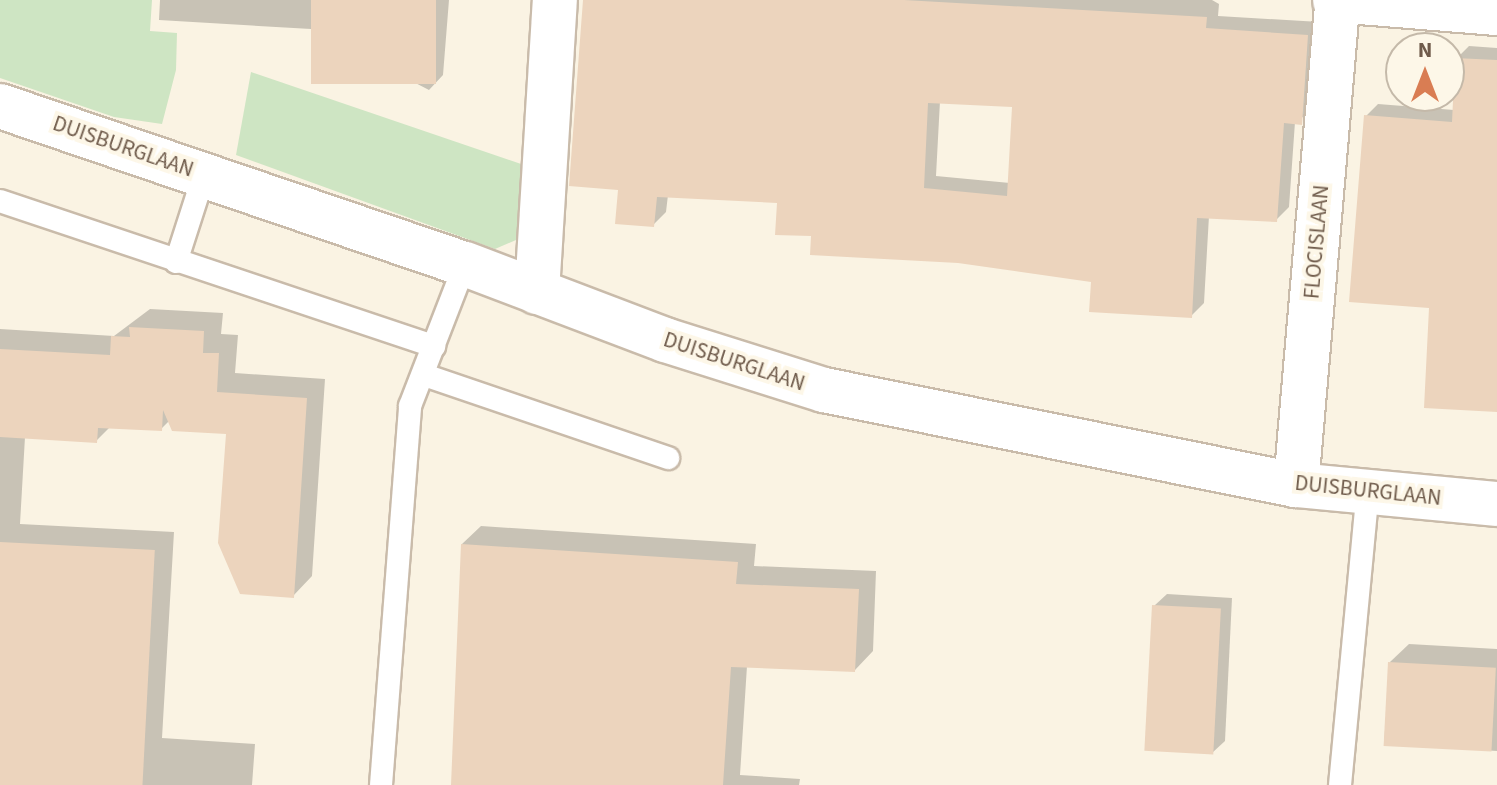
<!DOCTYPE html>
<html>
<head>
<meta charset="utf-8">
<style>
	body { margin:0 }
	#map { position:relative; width:1497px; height:785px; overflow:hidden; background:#faf3e3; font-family:"Source Sans 3",sans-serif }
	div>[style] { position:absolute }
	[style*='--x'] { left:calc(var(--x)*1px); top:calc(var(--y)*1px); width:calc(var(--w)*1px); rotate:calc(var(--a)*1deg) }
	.green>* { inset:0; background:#cee5c3 }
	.shadow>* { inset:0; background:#0003 }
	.building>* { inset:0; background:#ecd4bd; transform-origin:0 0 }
	.roads { filter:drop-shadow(2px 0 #c9bbaa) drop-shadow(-2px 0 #c9bbaa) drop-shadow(0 2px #c9bbaa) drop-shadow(0 -2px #c9bbaa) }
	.service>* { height:22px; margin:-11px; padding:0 11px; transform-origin:11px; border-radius:11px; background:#fff }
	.minor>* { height:44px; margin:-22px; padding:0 22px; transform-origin:22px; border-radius:22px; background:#fff }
	.tertiary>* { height:44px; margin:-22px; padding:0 22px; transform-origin:22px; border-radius:22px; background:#fff }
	span { translate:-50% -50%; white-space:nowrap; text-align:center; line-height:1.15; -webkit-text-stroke:8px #fdf7e8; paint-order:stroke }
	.street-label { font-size:22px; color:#6f5b4b }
	.north { position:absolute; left:1385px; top:32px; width:80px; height:80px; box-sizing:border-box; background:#fdf7e8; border:2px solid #c4b9a9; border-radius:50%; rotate:0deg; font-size:22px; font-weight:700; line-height:32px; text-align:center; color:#6f5b4b }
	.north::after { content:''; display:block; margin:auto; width:28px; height:36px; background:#d97d53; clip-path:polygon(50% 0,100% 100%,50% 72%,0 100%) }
</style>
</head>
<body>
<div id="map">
	<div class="green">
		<i style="clip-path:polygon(0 0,152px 0,150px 31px,177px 33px,176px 70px,162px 124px,114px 117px,0 78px)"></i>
		<i style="clip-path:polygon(251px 72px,524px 165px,516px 240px,495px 249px,236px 155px)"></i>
	</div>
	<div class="shadow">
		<i style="clip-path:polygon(160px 0,449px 0,443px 75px,429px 90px,311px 29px,159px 20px)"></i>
		<i style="clip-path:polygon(evenodd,585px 0,1212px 0,1219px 4px,1218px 16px,1320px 22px,1314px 110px,1295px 122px,1289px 207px,1276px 220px,1209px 216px,1204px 303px,1191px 316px,1093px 280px,813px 234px,779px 201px,668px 195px,666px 212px,653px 225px,620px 189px,585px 0,940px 101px,1014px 105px,1010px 183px,936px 176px,940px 101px)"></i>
		<i style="clip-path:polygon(1469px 46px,1497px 48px,1497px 410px,1431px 306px,1366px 116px,1378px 104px,1454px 110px,1457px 58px)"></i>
		<i style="clip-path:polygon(150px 309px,223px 313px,221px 334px,238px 335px,235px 373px,325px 379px,312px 576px,293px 596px,228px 432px,170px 420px,161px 429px,110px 427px,96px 441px,25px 437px,20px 524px,174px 532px,162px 738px,255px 744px,252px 785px,0 785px,0 329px,114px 336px)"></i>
		<i style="clip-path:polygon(481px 526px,756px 544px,754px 566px,876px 571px,873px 651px,855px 670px,747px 666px,740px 775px,800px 779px,799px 785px,475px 785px,462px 544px)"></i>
		<i style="clip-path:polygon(1167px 594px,1232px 598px,1225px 741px,1212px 753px,1154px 606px)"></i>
		<i style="clip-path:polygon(1409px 644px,1497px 649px,1497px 751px,1384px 744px,1390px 662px)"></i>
	</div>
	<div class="building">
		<i style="left:311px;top:0;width:125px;height:84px"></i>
		<i style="clip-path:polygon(evenodd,583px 0,904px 0,1207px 17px,1206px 28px,1308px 35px,1302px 125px,1284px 123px,1277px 222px,1197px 218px,1192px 318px,1089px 312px,1091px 282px,958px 263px,810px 255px,811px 236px,775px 235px,777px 203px,657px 197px,654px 227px,615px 224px,618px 190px,569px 186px,583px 0,928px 103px,1012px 107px,1007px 196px,924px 188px,928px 103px)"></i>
		<i style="clip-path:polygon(1455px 58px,1497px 60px,1497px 412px,1424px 408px,1429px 308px,1349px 302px,1364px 115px,1452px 122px)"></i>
		<i style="clip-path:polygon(129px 327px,204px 331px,203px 353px,219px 353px,217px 392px,307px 398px,294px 598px,240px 594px,218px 543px,226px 434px,172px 431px,163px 410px,162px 431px,98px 428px,97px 443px,0 437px,0 349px,110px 355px,111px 336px,130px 337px)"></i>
		<i style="left:0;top:542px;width:155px;height:243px;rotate:3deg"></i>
		<i style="clip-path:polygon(461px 544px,738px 562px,736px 584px,859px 589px,855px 672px,731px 667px,723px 785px,451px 785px)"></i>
		<i style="left:1152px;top:605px;width:69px;height:146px;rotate:3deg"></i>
		<i style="left:1388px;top:662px;width:108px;height:84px;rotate:3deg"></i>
	</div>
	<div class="roads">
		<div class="service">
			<i style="--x:0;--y:201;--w:458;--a:18.5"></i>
			<i style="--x:176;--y:262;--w:91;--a:-72.2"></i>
			<i style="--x:424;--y:375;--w:258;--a:18.8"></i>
			<i style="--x:381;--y:785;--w:380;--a:-85.6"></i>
			<i style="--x:410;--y:406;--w:152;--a:-68.8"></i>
			<i style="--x:1340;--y:785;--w:295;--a:-84.6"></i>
		</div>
		<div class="minor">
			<i style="--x:1335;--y:0;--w:163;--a:4.6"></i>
			<i style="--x:537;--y:292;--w:293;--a:-86.5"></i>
			<i style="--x:1296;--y:485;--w:487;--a:-85.1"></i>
		</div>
		<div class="tertiary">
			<i style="--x:0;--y:106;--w:491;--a:18.8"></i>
			<i style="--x:465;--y:264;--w:214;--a:20.8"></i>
			<i style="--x:665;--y:340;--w:167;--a:17.5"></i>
			<i style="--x:824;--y:390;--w:481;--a:11.4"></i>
			<i style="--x:1296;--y:485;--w:202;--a:5.4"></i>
		</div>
	</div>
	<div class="street-label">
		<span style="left:123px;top:147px;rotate:19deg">DUISBURGLAAN</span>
		<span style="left:1317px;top:242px;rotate:-85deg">FLOCISLAAN</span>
		<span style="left:734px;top:362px;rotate:18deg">DUISBURGLAAN</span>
		<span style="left:1368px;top:491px;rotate:6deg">DUISBURGLAAN</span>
	</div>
	<div class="north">N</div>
</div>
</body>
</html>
